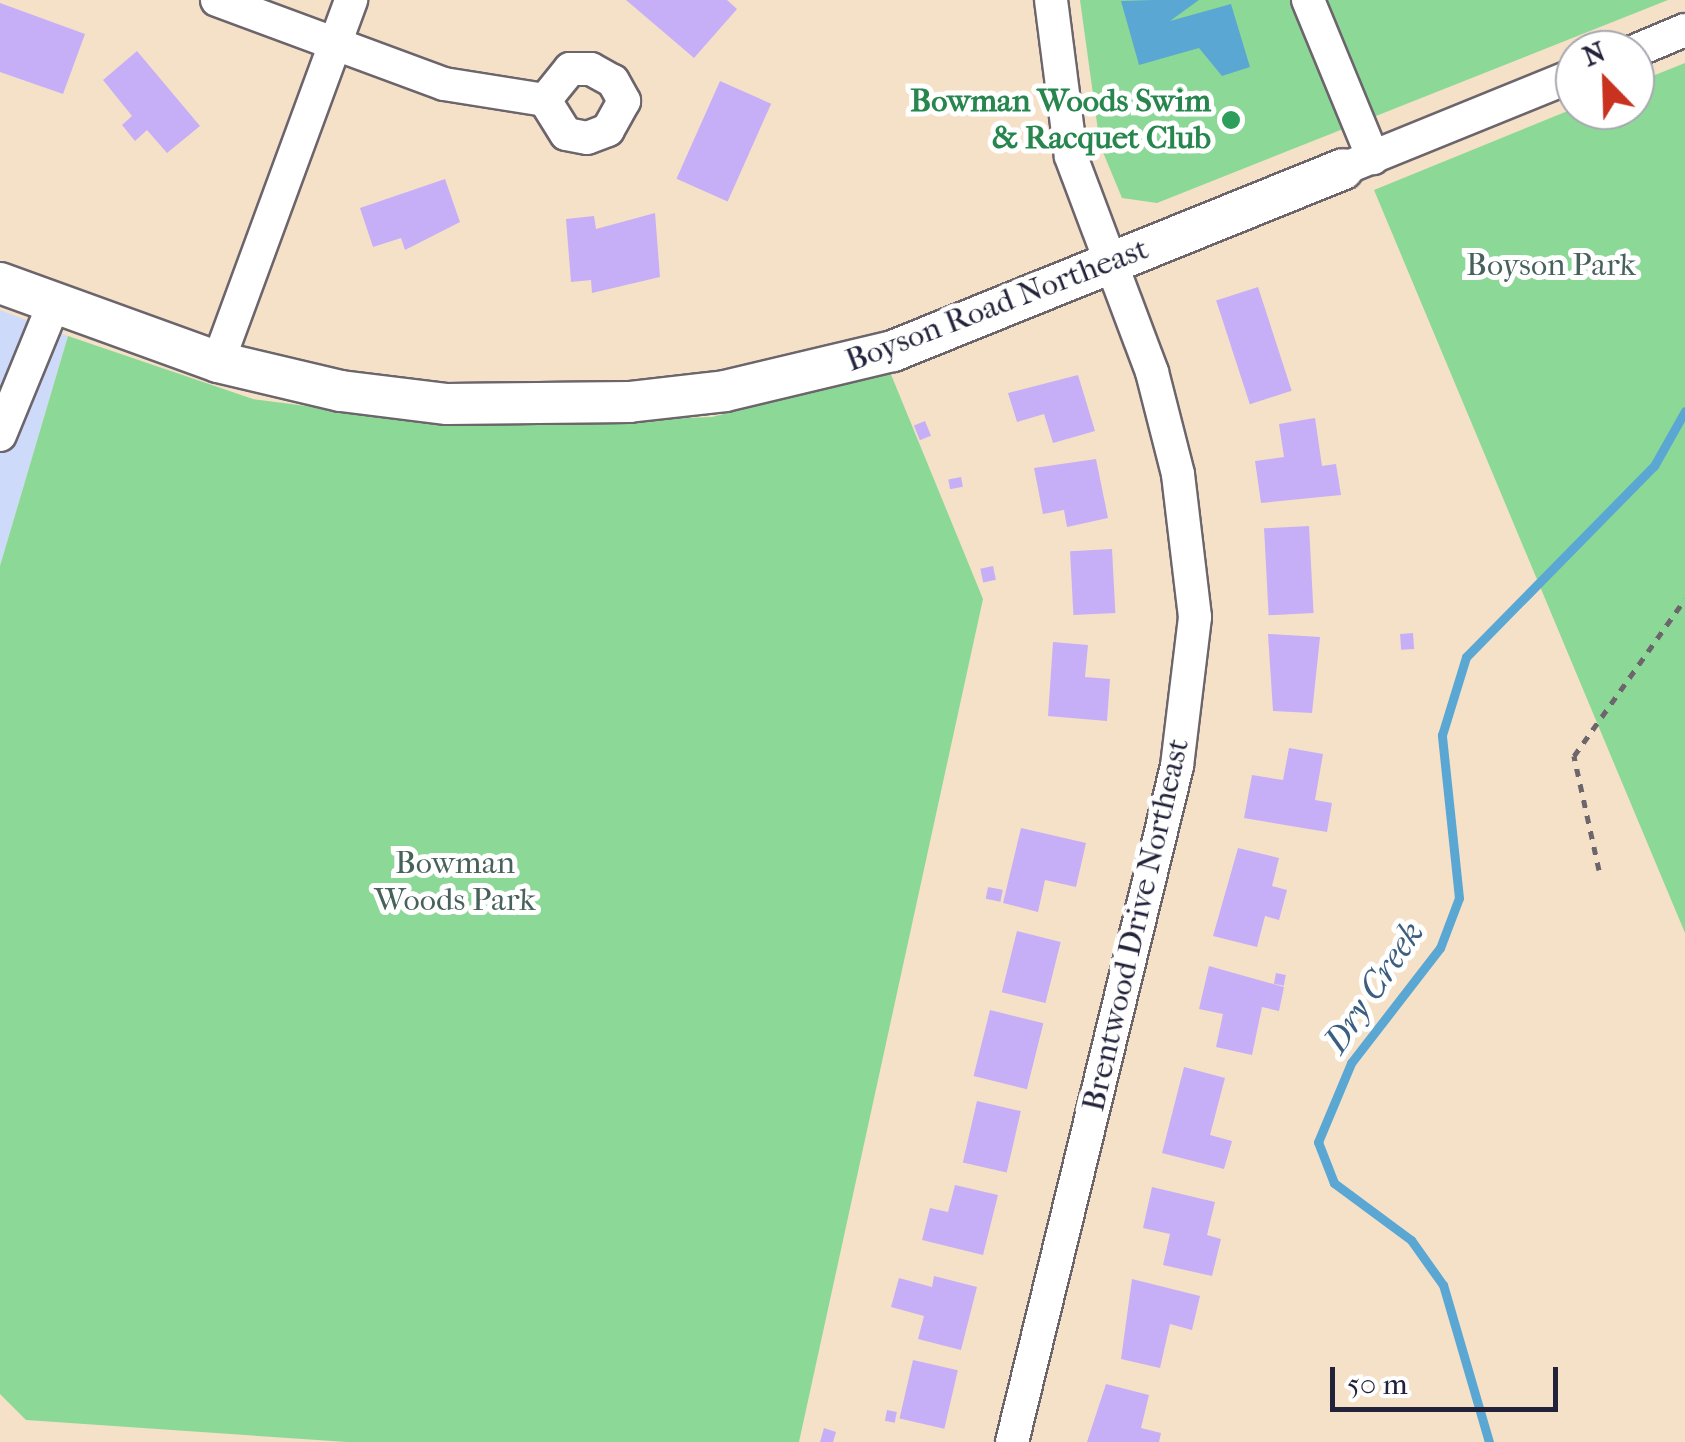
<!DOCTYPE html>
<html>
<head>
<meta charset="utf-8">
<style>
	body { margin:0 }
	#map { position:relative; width:1685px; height:1442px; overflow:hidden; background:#f5e1c8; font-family:"IM FELL French Canon",serif }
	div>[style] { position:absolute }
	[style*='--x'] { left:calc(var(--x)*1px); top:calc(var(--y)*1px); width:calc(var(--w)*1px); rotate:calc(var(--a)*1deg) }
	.built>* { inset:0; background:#cedafa }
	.green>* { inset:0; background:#8cd997 }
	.water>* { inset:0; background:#5ba7d4 }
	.stream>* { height:9px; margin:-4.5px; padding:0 4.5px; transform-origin:4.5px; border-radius:4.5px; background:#5ba7d4 }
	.building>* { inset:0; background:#c6aff7; transform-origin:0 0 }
	.path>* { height:5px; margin-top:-2.5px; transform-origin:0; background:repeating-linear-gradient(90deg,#6c656c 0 8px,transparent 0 16px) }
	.roads { filter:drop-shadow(2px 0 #6c656c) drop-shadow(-2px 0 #6c656c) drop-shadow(0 2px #6c656c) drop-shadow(0 -2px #6c656c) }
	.minor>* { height:32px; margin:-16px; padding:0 16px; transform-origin:16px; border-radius:16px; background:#fff }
	.major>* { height:40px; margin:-20px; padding:0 20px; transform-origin:20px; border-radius:20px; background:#fff }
	.dots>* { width:28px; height:28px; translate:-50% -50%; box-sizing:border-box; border:5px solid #fff; border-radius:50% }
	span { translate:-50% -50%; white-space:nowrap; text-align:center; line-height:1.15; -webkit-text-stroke:10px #fff; paint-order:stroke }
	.leisure-label { font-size:32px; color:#27864d; font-weight:700 }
	.right { translate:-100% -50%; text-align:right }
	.park-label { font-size:32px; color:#47625b }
	.street-label { font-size:32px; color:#22223b }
	.water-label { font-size:35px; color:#3c5e80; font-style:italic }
	.north { position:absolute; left:1555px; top:30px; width:100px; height:100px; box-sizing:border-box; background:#fff; border:2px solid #a7a7b1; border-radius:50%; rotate:337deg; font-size:28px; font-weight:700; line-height:40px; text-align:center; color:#22223b }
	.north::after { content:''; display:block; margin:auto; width:35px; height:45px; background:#c8321e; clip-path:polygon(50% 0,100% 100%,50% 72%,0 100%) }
	.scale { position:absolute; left:1330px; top:1367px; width:228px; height:45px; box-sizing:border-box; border:5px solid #22223b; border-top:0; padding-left:12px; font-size:30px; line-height:35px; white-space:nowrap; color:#22223b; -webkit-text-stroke:8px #fff; paint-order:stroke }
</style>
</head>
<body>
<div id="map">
	<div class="built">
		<i style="clip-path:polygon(0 310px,68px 336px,0 566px)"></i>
	</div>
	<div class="green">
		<i style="clip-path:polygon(1080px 0,1668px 0,1157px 203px,1122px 198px,1100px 145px)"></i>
		<i style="clip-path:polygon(1685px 63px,1685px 933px,1374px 190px,1575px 108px,1635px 110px,1635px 83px)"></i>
		<i style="clip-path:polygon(68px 336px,253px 399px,461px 426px,712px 417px,890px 372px,983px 599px,799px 1442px,347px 1442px,26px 1420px,0 1394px,0 566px)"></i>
	</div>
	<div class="water">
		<i style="clip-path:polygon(1153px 0,1199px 0,1170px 21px,1231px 4px,1250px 67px,1222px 76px,1199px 48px,1139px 65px,1121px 1px)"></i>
	</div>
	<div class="stream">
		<i style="--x:1489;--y:1442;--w:164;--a:-106.3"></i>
		<i style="--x:1443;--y:1285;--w:55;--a:-125.4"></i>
		<i style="--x:1411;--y:1240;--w:96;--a:-143.5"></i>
		<i style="--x:1334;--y:1183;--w:44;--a:-111.3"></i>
		<i style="--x:1318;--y:1142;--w:86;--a:-67.3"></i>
		<i style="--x:1351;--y:1063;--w:145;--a:-52.3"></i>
		<i style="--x:1440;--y:948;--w:53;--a:-69.2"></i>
		<i style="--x:1459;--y:898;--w:164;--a:-96"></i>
		<i style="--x:1442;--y:735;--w:82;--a:-72.9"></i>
		<i style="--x:1466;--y:657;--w:268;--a:-45.5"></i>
		<i style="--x:1654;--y:466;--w:63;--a:-60.6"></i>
	</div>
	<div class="building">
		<i style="clip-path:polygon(626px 0,727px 0,737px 9px,694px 58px)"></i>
		<i style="clip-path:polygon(0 3px,85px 34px,63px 94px,0 72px)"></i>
		<i style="clip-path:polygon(137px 51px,200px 126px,167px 153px,147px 130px,135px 141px,122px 125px,132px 116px,103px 80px)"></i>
		<i style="left:720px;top:81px;width:56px;height:107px;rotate:24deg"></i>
		<i style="clip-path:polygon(445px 179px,460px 222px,405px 250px,401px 238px,373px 247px,360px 208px)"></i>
		<i style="clip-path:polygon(655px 213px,660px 277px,592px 293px,591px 280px,571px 282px,566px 219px,594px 216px,596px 229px)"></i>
		<i style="left:1258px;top:287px;width:109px;height:44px;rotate:72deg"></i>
		<i style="clip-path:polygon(1078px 375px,1095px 431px,1053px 443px,1044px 414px,1017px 422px,1008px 393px)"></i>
		<i style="clip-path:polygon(1315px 418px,1322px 466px,1336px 464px,1341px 495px,1261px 503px,1255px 461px,1284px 457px,1279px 424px)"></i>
		<i style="left:925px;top:421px;width:16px;height:12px;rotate:68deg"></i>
		<i style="clip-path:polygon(1096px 459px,1108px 518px,1067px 527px,1064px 510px,1043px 514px,1034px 468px)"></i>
		<i style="left:961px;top:477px;width:10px;height:13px;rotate:79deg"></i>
		<i style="left:1309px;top:526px;width:87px;height:45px;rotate:87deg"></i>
		<i style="left:1112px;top:549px;width:64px;height:42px;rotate:87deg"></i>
		<i style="left:993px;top:566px;width:14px;height:13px;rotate:78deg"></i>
		<i style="left:1413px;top:633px;width:16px;height:13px;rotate:86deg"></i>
		<i style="clip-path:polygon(1268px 634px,1320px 637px,1312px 713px,1273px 711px)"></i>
		<i style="clip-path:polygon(1053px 642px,1088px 645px,1085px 677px,1110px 679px,1107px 721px,1048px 716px)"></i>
		<i style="clip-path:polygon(1289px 748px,1323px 754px,1315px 800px,1332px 803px,1327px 832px,1244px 818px,1252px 775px,1283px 780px)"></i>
		<i style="clip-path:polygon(1021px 828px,1086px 843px,1076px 887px,1045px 880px,1038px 912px,1003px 903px)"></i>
		<i style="clip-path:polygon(1238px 848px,1279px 858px,1272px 886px,1287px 890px,1279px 920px,1265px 916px,1257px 947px,1213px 936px)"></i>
		<i style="left:988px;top:887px;width:15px;height:12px;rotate:11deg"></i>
		<i style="left:1017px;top:931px;width:45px;height:63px;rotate:14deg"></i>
		<i style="clip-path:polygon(1209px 966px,1284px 987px,1279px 1011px,1262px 1007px,1252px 1055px,1216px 1047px,1223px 1014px,1199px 1009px)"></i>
		<i style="left:1276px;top:973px;width:10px;height:11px;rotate:11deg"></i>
		<i style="left:990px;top:1010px;width:55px;height:68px;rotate:14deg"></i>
		<i style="clip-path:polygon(1184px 1067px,1225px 1078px,1210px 1135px,1232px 1141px,1224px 1169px,1162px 1153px)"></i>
		<i style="left:977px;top:1101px;width:45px;height:63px;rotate:13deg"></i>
		<i style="clip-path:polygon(955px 1185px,998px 1195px,983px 1255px,922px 1240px,930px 1208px,948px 1212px)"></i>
		<i style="clip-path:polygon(1152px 1187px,1215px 1202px,1207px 1235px,1221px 1239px,1212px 1276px,1163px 1265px,1170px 1234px,1143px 1228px)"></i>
		<i style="clip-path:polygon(934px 1276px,977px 1287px,961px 1350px,918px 1339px,924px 1316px,891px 1307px,899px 1278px,932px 1287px)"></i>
		<i style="clip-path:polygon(1132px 1279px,1200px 1296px,1192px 1330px,1170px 1324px,1160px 1368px,1121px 1359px)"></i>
		<i style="left:913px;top:1360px;width:46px;height:60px;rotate:13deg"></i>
		<i style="clip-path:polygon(1106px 1384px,1149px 1395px,1141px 1428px,1161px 1433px,1159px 1442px,1087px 1442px)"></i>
		<i style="left:887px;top:1410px;width:10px;height:11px;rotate:11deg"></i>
		<i style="clip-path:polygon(824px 1428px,836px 1432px,833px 1442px,820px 1442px)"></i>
	</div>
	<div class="path">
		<i style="--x:1599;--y:870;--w:117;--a:-102.4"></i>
		<i style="--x:1574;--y:756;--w:192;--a:-54.7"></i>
	</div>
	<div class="roads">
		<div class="minor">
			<i style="--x:217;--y:0;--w:242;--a:20.3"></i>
			<i style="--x:444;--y:84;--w:102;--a:9"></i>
			<i style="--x:545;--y:100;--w:40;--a:-51"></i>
			<i style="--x:570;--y:69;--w:21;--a:0"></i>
			<i style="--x:591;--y:69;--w:25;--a:29"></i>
			<i style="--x:613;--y:81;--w:23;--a:61"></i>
			<i style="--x:624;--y:101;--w:33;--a:119"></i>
			<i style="--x:608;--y:130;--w:22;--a:159"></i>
			<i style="--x:587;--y:138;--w:21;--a:-169"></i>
			<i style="--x:566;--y:134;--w:40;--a:-122"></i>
			<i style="--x:1308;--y:0;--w:171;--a:67.6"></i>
			<i style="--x:1635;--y:51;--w:54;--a:-22.8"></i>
			<i style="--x:1343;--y:169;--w:250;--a:-22.1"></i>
			<i style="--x:218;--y:362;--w:386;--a:-69.8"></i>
			<i style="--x:0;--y:435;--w:139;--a:-67.7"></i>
			<i style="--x:1012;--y:1442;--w:696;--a:-76.28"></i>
			<i style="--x:1177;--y:766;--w:150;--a:-83.1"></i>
			<i style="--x:1195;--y:617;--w:144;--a:-96.8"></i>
			<i style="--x:1178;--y:474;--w:105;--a:-104.3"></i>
			<i style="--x:1152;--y:372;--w:231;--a:-110.6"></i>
			<i style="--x:1071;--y:156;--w:157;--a:-97.3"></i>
		</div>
		<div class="major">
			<i style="--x:0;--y:283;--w:232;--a:19.9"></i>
			<i style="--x:218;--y:362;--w:126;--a:13.3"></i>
			<i style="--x:341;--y:391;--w:107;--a:7"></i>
			<i style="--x:447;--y:404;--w:182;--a:-0.6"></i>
			<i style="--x:629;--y:402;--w:97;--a:-6.5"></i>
			<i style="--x:725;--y:391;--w:173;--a:-13.4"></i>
			<i style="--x:893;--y:351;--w:485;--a:-22"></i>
		</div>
	</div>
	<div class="dots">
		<i style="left:1231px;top:120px;background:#2e9e5b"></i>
	</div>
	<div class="leisure-label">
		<span class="right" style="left:1211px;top:120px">Bowman Woods Swim<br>&amp; Racquet Club</span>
	</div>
	<div class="park-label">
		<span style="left:1551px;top:265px">Boyson Park</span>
		<span style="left:455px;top:882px">Bowman<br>Woods Park</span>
	</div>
	<div class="street-label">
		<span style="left:997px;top:305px;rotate:-21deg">Boyson Road Northeast</span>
		<span style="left:1136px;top:925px;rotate:-77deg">Brentwood Drive Northeast</span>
	</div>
	<div class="water-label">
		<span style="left:1374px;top:987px;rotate:-56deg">Dry Creek</span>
	</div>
	<div class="north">N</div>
	<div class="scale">50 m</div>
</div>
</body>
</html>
